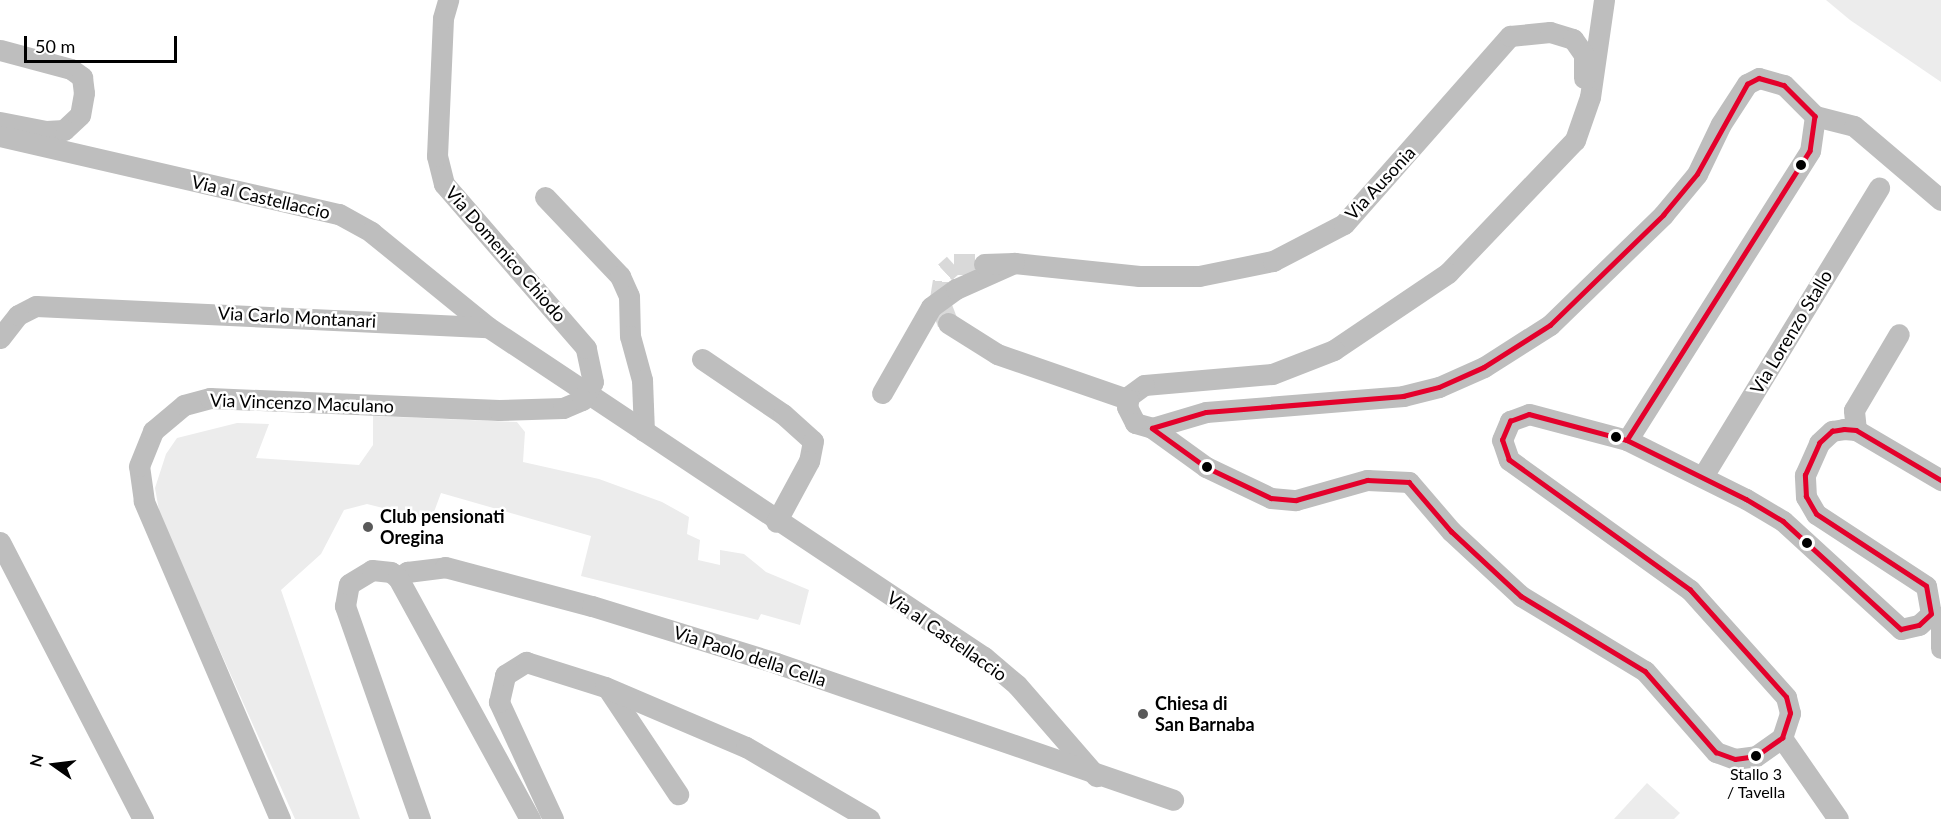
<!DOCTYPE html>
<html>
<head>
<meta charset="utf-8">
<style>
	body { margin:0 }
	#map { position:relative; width:1941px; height:819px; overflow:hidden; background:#fff; font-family:Lato,sans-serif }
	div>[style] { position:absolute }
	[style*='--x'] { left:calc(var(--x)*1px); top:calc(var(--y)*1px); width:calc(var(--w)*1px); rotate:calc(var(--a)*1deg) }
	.green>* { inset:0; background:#ececec }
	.street-tunnel>* { height:21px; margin-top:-10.5px; transform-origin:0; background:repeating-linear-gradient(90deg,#d9d9d9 0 21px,transparent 0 31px) }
	.street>* { height:21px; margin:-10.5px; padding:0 10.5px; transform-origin:10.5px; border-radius:10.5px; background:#bebebe }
	.bus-1>* { height:4.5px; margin:-2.25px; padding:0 2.25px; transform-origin:2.25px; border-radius:2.25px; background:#e4002b }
	.dots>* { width:16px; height:16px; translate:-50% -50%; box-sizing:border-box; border:3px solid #fff; border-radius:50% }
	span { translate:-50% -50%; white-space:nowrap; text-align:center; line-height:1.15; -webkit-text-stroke:5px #fff; paint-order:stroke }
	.bus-label { font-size:16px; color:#000 }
	.street-label { font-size:18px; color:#000 }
	.poi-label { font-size:18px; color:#000; font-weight:700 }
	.left { translate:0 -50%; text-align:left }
	.north { position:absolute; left:24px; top:735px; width:60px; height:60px; -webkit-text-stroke:4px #fff; paint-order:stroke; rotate:284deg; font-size:16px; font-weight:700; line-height:24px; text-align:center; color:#000 }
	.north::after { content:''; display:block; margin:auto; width:21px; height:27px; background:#000; clip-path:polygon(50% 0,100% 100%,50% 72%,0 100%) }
	.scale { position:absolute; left:24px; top:36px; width:153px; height:27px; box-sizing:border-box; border:3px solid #000; border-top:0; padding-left:8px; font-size:18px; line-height:21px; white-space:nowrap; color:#000; -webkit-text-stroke:4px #fff; paint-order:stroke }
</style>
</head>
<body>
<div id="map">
	<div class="green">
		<i style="clip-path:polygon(1826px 0,1941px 0,1941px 82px,1850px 20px)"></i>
		<i style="clip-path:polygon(373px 416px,517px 422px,525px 432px,523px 462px,599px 479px,662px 502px,689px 517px,687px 534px,700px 540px,698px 560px,720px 565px,720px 550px,744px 554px,766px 572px,809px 590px,800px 625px,761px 614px,758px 620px,581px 576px,591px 536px,441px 493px,431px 520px,367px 504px,344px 510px,321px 554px,281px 590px,360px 819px,295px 819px,160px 516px,155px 488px,166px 454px,177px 438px,237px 423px,269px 424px,256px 458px,359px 465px,373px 445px)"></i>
		<i style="clip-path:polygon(1647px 783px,1680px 813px,1674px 819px,1614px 819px)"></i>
	</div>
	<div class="street-tunnel">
		<i style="--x:948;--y:323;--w:22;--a:-111"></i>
		<i style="--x:940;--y:302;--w:30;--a:-81"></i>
		<i style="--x:945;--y:272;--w:12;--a:-42"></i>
		<i style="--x:954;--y:264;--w:30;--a:0"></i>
	</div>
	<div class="street">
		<i style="--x:1604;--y:0;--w:98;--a:98.2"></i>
		<i style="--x:1590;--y:97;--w:46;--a:109.2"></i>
		<i style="--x:1575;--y:140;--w:184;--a:133.7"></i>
		<i style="--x:1448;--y:273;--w:138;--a:146"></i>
		<i style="--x:1334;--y:350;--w:66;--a:158.8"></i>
		<i style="--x:1272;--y:374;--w:128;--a:175.1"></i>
		<i style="--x:1144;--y:385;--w:19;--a:144"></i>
		<i style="--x:1129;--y:396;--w:11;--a:100"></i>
		<i style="--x:1127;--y:407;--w:18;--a:63"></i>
		<i style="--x:1135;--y:423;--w:18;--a:16"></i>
		<i style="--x:1152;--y:428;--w:56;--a:-16.5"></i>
		<i style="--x:1206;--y:412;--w:198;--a:-4.6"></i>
		<i style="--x:1403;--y:396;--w:37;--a:-14"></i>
		<i style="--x:1439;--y:387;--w:49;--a:-24"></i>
		<i style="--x:1484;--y:367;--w:78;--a:-32.5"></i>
		<i style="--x:1550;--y:325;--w:158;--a:-44.2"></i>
		<i style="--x:1663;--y:215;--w:53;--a:-50.3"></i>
		<i style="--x:1697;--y:174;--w:55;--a:-64.4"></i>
		<i style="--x:1721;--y:124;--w:48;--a:-57"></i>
		<i style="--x:1747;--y:84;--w:13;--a:-27"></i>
		<i style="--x:1759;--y:78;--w:26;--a:16"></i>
		<i style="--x:1784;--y:85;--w:44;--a:45"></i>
		<i style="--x:1815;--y:116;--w:35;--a:98"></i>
		<i style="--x:1810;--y:151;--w:342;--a:122.3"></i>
		<i style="--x:0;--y:50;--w:73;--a:15"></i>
		<i style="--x:71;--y:69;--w:14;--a:36"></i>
		<i style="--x:82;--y:77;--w:16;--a:83"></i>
		<i style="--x:84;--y:93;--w:22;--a:100"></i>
		<i style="--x:80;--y:115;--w:22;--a:137"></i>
		<i style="--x:64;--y:130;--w:18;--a:177"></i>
		<i style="--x:46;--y:131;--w:47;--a:-168.9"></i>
		<i style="--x:1815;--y:116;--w:40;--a:14.4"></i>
		<i style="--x:1854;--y:126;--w:114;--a:40.4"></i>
		<i style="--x:0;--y:136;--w:348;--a:13"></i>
		<i style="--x:339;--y:214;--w:37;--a:29"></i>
		<i style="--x:371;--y:232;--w:151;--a:39.1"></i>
		<i style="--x:545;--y:197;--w:109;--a:46.5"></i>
		<i style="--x:620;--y:276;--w:22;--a:66"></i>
		<i style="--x:629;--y:296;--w:40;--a:88.6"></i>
		<i style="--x:630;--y:336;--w:46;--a:74.7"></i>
		<i style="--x:642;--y:380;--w:51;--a:87.8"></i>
		<i style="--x:1014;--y:263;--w:126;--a:5.9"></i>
		<i style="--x:1139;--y:276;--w:60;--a:0"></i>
		<i style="--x:1199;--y:276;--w:76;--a:-11.5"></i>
		<i style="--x:1273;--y:261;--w:80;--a:-27.5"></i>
		<i style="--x:1344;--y:224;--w:251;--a:-48.6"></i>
		<i style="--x:1510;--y:36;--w:40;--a:-5.7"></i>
		<i style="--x:1550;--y:32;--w:24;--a:17"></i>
		<i style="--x:1573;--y:39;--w:19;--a:55"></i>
		<i style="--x:1584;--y:55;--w:23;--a:90"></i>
		<i style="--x:948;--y:323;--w:58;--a:32.3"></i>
		<i style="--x:997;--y:354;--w:138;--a:19.1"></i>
		<i style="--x:0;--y:338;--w:29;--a:-52"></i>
		<i style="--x:18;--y:315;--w:20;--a:-27"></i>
		<i style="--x:36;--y:306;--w:452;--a:2.7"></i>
		<i style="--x:488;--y:327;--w:596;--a:33.64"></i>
		<i style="--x:984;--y:657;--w:43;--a:40.3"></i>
		<i style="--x:1017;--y:685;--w:121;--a:49"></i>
		<i style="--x:702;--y:359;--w:98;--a:34.2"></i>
		<i style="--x:783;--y:414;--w:40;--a:42"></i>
		<i style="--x:813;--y:441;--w:20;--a:101"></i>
		<i style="--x:809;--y:461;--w:69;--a:118.4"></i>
		<i style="--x:882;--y:393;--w:99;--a:-60.3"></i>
		<i style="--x:931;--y:307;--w:31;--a:-36"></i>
		<i style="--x:956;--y:289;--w:64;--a:-24.1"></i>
		<i style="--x:1014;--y:263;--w:30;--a:178"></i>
		<i style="--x:1152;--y:428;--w:67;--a:35.8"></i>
		<i style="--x:1206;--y:467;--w:72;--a:25.5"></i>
		<i style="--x:1271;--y:498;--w:25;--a:5"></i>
		<i style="--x:1296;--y:500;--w:74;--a:-15.7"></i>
		<i style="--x:1367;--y:480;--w:42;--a:2.7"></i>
		<i style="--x:1409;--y:482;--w:65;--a:49.4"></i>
		<i style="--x:1451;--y:531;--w:96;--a:42.9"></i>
		<i style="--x:1521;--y:596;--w:145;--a:31.2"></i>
		<i style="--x:1645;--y:671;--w:108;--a:48.8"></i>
		<i style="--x:1716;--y:752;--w:20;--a:20"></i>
		<i style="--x:1735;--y:759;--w:21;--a:-8"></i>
		<i style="--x:1756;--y:756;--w:32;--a:-35"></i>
		<i style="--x:1782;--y:738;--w:26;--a:-72"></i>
		<i style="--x:1790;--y:713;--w:16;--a:-104"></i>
		<i style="--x:1786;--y:697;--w:144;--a:-131.9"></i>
		<i style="--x:1690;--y:590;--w:223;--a:-144.3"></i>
		<i style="--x:1509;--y:460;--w:21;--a:-109"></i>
		<i style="--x:1502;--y:440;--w:21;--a:-67"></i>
		<i style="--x:1510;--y:421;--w:20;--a:-20"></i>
		<i style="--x:1529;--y:414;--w:101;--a:14.9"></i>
		<i style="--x:1627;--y:440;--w:133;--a:26.4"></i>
		<i style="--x:1746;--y:499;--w:43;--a:30.7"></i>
		<i style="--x:1783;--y:521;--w:160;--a:42.5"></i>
		<i style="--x:1901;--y:629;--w:18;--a:-13"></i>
		<i style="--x:1919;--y:625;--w:16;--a:-43"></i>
		<i style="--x:1931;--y:614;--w:28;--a:-100"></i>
		<i style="--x:1926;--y:586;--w:131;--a:-146.8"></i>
		<i style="--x:1816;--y:514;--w:20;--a:-120"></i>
		<i style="--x:1806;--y:497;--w:22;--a:-93"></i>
		<i style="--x:1805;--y:475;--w:35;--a:-66"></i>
		<i style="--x:1819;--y:443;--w:18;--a:-43"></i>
		<i style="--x:1832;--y:431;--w:12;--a:-9"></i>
		<i style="--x:1844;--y:429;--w:12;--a:5"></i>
		<i style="--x:1856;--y:430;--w:99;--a:30.5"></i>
		<i style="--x:1856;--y:430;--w:20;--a:-96"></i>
		<i style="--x:1854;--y:410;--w:88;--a:-59.4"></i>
		<i style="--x:1703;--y:476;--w:338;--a:-58.6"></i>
		<i style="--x:0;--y:542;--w:312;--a:62.7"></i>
		<i style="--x:398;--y:578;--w:11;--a:-34"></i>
		<i style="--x:407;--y:572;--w:38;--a:-7"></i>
		<i style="--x:445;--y:567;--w:152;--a:14.9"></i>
		<i style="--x:592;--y:606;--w:193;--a:17.2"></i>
		<i style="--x:776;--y:663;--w:420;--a:19"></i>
		<i style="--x:1941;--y:617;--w:31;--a:90"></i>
		<i style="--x:610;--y:692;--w:123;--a:56.3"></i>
		<i style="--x:1782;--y:738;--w:98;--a:55.3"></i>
		<i style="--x:280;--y:819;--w:346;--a:-113.2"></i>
		<i style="--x:144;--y:501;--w:35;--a:-98"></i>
		<i style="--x:139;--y:466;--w:38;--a:-68"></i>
		<i style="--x:153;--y:431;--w:40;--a:-40"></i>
		<i style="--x:184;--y:405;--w:27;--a:-15"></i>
		<i style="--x:210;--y:398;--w:289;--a:2.4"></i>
		<i style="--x:499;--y:410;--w:64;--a:-1.8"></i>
		<i style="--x:563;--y:408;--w:21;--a:-23"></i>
		<i style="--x:582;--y:400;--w:21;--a:-59"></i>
		<i style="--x:593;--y:382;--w:35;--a:-102"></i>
		<i style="--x:586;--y:348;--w:217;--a:-130.9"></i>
		<i style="--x:444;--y:184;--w:29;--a:-104"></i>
		<i style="--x:437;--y:156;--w:138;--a:-87.5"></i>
		<i style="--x:443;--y:18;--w:19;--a:-74"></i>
		<i style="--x:420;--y:819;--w:226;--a:-109.4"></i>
		<i style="--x:345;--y:606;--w:22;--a:-80"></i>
		<i style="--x:349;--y:584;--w:27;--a:-31"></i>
		<i style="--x:372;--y:570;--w:19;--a:6"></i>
		<i style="--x:391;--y:572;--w:9;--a:41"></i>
		<i style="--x:398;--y:578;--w:275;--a:61.3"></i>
		<i style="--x:553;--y:819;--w:129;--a:-114.8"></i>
		<i style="--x:499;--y:702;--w:28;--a:-77"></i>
		<i style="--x:505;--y:675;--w:25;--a:-32"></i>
		<i style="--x:526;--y:662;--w:83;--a:17.6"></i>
		<i style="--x:605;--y:687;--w:153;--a:23.1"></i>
		<i style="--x:746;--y:747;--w:143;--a:30.3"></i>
	</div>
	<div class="bus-1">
		<i style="--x:1152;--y:428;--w:67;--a:35.8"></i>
		<i style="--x:1206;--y:467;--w:72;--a:25.5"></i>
		<i style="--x:1271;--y:498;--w:25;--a:5"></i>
		<i style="--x:1296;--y:500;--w:74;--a:-15.7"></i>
		<i style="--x:1367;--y:480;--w:42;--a:2.7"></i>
		<i style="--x:1409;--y:482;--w:65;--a:49.4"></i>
		<i style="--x:1451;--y:531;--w:96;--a:42.9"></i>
		<i style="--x:1521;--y:596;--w:145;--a:31.2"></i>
		<i style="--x:1645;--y:671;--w:108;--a:48.8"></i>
		<i style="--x:1716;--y:752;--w:20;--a:20"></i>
		<i style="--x:1735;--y:759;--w:21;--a:-8"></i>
		<i style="--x:1756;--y:756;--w:32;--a:-35"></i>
		<i style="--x:1782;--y:738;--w:26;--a:-72"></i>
		<i style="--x:1790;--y:713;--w:16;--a:-104"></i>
		<i style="--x:1786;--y:697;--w:144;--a:-131.9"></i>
		<i style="--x:1690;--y:590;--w:223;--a:-144.3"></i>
		<i style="--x:1509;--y:460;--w:21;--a:-109"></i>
		<i style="--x:1502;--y:440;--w:21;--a:-67"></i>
		<i style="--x:1510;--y:421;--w:20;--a:-20"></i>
		<i style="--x:1529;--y:414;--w:101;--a:14.9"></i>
		<i style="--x:1627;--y:440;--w:133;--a:26.4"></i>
		<i style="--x:1746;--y:499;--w:43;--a:30.7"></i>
		<i style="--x:1783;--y:521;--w:160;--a:42.5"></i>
		<i style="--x:1901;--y:629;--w:18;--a:-13"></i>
		<i style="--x:1919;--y:625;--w:16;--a:-43"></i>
		<i style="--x:1931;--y:614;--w:28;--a:-100"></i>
		<i style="--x:1926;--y:586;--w:131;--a:-146.8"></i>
		<i style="--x:1816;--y:514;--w:20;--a:-120"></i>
		<i style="--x:1806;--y:497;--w:22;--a:-93"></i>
		<i style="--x:1805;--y:475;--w:35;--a:-66"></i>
		<i style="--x:1819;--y:443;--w:18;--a:-43"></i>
		<i style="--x:1832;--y:431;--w:12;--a:-9"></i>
		<i style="--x:1844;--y:429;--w:12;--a:5"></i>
		<i style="--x:1856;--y:430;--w:99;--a:30.5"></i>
		<i style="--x:1152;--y:428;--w:56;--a:-16.5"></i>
		<i style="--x:1206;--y:412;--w:198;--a:-4.6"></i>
		<i style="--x:1403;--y:396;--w:37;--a:-14"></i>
		<i style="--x:1439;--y:387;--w:49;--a:-24"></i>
		<i style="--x:1484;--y:367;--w:78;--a:-32.5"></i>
		<i style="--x:1550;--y:325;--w:158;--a:-44.2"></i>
		<i style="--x:1663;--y:215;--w:53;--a:-50.3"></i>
		<i style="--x:1697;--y:174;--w:103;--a:-60.9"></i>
		<i style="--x:1747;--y:84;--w:13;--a:-27"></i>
		<i style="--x:1759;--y:78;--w:26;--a:16"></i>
		<i style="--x:1784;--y:85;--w:44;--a:45"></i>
		<i style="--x:1815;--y:116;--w:35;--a:98"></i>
		<i style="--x:1810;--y:151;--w:342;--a:122.3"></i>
	</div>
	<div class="dots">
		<i style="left:1801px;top:165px;background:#000"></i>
		<i style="left:1616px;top:437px;background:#000"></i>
		<i style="left:1207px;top:467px;background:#000"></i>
		<i style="left:368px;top:527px;background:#595959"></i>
		<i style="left:1807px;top:543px;background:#000"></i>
		<i style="left:1143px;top:714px;background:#595959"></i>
		<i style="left:1756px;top:756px;background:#000"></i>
	</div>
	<div class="bus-label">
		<span style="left:1756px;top:783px">Stallo 3<br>/ Tavella</span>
	</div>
	<div class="street-label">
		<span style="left:1380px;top:183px;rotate:-47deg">Via Ausonia</span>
		<span style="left:261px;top:197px;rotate:13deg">Via al Castellaccio</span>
		<span style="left:506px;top:254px;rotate:49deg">Via Domenico Chiodo</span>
		<span style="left:297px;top:317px;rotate:3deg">Via Carlo Montanari</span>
		<span style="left:1791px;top:332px;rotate:-59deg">Via Lorenzo Stallo</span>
		<span style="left:302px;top:403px;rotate:2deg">Via Vincenzo Maculano</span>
		<span style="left:947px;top:636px;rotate:35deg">Via al Castellaccio</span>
		<span style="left:750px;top:656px;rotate:18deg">Via Paolo della Cella</span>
	</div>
	<div class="poi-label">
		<span class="left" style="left:380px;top:527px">Club pensionati<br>Oregina</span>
		<span class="left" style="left:1155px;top:714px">Chiesa di<br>San Barnaba</span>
	</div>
	<div class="north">N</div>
	<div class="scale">50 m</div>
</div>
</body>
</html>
